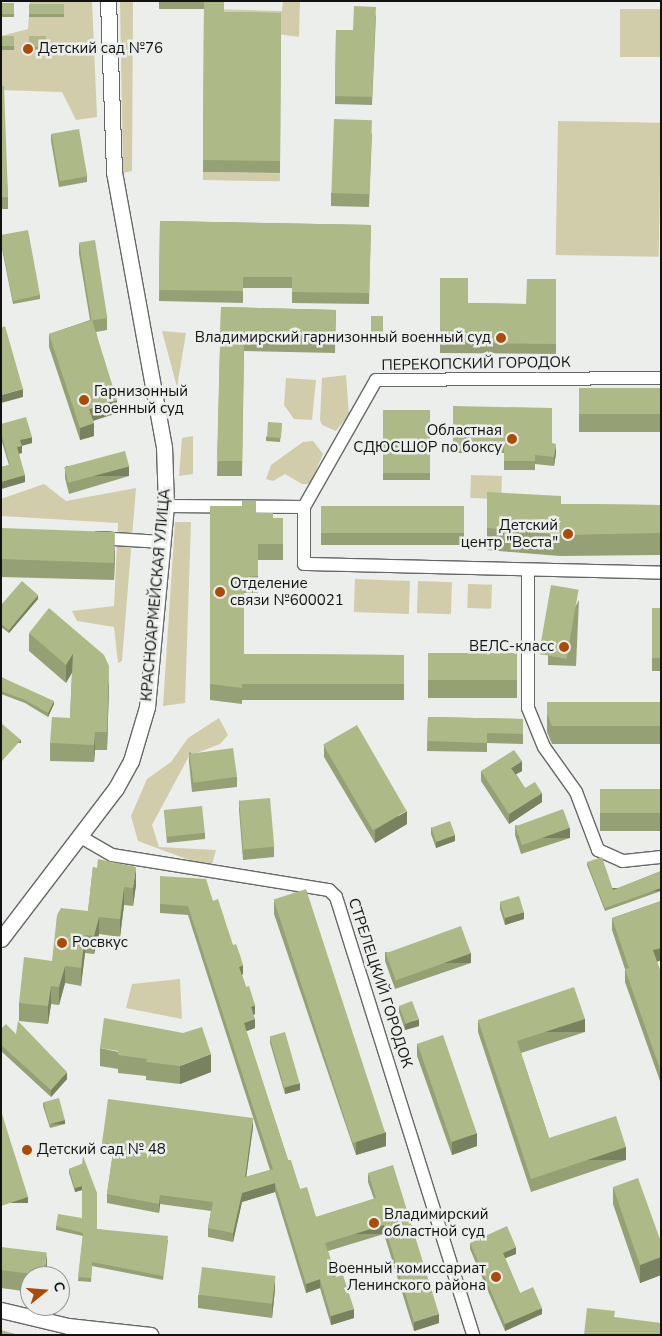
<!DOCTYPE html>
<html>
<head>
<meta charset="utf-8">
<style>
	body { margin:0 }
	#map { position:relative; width:662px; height:1336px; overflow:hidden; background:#ebeeeb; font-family:"Nunito Sans",sans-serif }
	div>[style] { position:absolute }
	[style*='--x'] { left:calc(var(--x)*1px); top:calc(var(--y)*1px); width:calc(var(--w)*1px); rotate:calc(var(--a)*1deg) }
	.green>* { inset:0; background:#d1cdaa; transform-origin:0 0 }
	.roads { filter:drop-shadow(1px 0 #666866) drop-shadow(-1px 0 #666866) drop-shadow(0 1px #666866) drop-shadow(0 -1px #666866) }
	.minor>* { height:12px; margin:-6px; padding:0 6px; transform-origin:6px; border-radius:6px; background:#fff }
	.tertiary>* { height:15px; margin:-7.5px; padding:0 7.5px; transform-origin:7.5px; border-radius:7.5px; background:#fff }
	.wall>* { inset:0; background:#95a074; transform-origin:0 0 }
	.shaded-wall>* { inset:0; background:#79825e; transform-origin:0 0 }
	.building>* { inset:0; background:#adba87; transform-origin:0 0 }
	.dots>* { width:14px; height:14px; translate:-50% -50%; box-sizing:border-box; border:2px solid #ebeeeb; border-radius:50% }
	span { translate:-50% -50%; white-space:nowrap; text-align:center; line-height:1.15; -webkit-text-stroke:5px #ebeeeb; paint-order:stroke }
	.poi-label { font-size:15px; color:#111211 }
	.left { translate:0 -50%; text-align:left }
	.right { translate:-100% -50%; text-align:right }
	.street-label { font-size:15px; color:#111211 }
	.frame { position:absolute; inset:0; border:2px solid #111211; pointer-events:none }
	.north { position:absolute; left:20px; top:1266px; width:50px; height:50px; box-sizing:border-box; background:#ebeeeb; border:1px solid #949694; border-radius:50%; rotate:73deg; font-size:14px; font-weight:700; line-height:20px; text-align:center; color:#111211 }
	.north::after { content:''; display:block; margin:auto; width:18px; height:22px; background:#ac4b08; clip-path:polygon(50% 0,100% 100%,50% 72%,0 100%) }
</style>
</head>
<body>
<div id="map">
	<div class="green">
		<i style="clip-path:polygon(30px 1px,92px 1px,97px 117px,76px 120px,62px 92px,1px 90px,1px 36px,28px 29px)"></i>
		<i style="clip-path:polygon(120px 1px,133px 1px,132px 171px,123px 173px)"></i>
		<i style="clip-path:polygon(283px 1px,300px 1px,299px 37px,211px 25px,211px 9px,282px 11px)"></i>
		<i style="left:620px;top:9px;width:41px;height:48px"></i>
		<i style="left:558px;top:121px;width:103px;height:134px;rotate:1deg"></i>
		<i style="left:203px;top:172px;width:77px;height:8px;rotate:1deg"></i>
		<i style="clip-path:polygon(162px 331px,186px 333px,177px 387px)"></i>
		<i style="clip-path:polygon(346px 375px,349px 415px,336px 431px,322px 425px,320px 420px,322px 378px)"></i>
		<i style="clip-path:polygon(286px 378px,316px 380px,312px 420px,294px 419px,284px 405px)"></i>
		<i style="clip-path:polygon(193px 436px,193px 474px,179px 476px,182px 438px)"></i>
		<i style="clip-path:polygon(313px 441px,323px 454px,310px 484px,302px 484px,285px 474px,273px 481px,266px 479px,271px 465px,303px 442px)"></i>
		<i style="left:471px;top:475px;width:31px;height:23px;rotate:2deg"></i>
		<i style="clip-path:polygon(44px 484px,66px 501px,136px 488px,122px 661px,118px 663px,114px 627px,77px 621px,72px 611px,114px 606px,118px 523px,1px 516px,1px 499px)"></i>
		<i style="clip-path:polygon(175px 522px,191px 522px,185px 703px,163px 706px)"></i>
		<i style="left:355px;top:579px;width:55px;height:33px;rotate:2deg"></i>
		<i style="left:418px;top:581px;width:34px;height:32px;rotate:2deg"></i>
		<i style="left:468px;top:584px;width:24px;height:24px;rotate:2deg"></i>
		<i style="clip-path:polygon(219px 718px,228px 735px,220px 744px,189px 756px,152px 825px,159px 847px,216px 850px,211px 868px,138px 841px,131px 816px,147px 779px,171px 762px,188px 738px)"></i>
		<i style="clip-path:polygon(180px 979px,182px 1019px,126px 1008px,132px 984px)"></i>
	</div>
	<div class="roads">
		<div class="minor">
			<i style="--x:166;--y:506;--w:138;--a:0.4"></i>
			<i style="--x:304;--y:507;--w:146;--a:-60.4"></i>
			<i style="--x:376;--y:380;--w:285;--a:-0.4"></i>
			<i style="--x:304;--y:507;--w:57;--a:90"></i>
			<i style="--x:304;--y:564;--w:357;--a:1.4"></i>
			<i style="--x:98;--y:538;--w:64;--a:3.6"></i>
			<i style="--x:528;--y:571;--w:137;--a:90"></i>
			<i style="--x:528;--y:708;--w:42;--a:67.7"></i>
			<i style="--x:544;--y:747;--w:55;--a:54.6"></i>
			<i style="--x:576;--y:792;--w:62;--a:69.2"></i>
			<i style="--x:598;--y:850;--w:27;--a:24"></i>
			<i style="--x:623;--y:861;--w:38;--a:-6"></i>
			<i style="--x:79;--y:836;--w:38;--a:30"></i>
			<i style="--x:112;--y:855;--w:220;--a:9.2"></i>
			<i style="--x:329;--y:890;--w:10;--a:45"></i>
			<i style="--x:336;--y:897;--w:459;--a:72.6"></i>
		</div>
		<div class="tertiary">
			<i style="--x:1;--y:939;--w:190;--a:-52.7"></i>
			<i style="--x:116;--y:788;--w:31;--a:-61"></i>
			<i style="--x:131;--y:761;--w:56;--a:-73.5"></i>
			<i style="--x:147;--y:707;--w:202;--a:-84.6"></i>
			<i style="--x:166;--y:506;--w:59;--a:-91.9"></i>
			<i style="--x:164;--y:447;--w:280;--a:-100.3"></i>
			<i style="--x:114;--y:172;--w:171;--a:-92"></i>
			<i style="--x:1;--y:1310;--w:69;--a:13.4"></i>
			<i style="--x:68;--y:1326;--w:83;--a:6.2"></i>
		</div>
	</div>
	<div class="wall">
		<i style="clip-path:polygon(159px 1px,224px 1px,224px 12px,281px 13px,280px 173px,203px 172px,204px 9px,159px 9px)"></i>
		<i style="left:1px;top:3px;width:13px;height:14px"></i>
		<i style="left:29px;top:4px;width:35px;height:13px"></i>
		<i style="clip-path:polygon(376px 15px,372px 105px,335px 104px,336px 30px,353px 30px)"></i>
		<i style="left:1px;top:36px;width:13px;height:14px"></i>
		<i style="left:46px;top:36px;width:14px;height:17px;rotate:90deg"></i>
		<i style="clip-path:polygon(1px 86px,8px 197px,8px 209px,1px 209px)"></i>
		<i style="clip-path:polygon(372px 133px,369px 207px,331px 206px,331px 193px)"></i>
		<i style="clip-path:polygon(51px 134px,87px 176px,87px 182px,59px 187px,51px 141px)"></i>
		<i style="clip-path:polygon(160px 221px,371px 225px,369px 304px,292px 303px,292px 288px,243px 288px,243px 303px,159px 301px)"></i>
		<i style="clip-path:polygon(1px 235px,40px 295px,40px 299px,13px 304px,1px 244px)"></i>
		<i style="clip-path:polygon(79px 242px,107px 318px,107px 330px,96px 332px,117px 413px,93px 421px,94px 436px,80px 440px,49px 347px,49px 334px,90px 320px,79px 254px)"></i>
		<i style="clip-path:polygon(440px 278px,468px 303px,526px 304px,556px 279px,556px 354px,440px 353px)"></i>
		<i style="clip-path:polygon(221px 307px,336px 310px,335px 353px,244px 351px,242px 476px,217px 476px)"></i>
		<i style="left:371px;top:316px;width:12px;height:23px"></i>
		<i style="left:661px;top:388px;width:44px;height:82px;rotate:90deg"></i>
		<i style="clip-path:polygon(453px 406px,552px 443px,556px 453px,554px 466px,535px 464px,535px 470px,504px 470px,504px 453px,453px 453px)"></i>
		<i style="left:383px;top:410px;width:47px;height:70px"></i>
		<i style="clip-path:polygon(282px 423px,280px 442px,266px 441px,266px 437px)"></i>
		<i style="clip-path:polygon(1px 424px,32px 443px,22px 446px,22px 453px,19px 454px,25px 482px,1px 489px,1px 467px,9px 465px,1px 439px)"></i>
		<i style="clip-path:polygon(65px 469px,129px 476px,69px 494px,65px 478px)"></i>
		<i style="clip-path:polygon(487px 492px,561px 504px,661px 505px,661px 555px,560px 556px,487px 550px)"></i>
		<i style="clip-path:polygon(210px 506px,256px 513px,273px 518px,283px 518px,283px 560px,258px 560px,258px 593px,244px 593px,244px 654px,404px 655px,404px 700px,242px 700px,242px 704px,210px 700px)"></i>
		<i style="left:464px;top:506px;width:39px;height:143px;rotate:90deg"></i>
		<i style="clip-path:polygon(1px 528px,115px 550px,114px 580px,1px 577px)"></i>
		<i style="clip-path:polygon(38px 599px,9px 633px,1px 627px,1px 605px)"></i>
		<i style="clip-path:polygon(579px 600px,576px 666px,548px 665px,548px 655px)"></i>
		<i style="left:652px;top:608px;width:9px;height:63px"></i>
		<i style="clip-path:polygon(29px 633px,109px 684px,107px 750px,95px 750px,94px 762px,50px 761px,50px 743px,70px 718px,72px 672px,66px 683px,29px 651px)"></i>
		<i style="left:517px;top:653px;width:45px;height:89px;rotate:90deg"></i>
		<i style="clip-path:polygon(1px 677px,54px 704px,48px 717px,25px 703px,1px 694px)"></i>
		<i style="clip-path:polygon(547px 702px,661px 702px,661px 744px,552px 744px,547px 732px)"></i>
		<i style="clip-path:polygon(428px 717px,523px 719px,523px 744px,487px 743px,487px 752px,427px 751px)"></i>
		<i style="clip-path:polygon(324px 745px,407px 824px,375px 843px,324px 757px)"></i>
		<i style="clip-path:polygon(189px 752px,237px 777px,237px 787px,192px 792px,189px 762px)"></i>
		<i style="clip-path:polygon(481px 771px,522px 771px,516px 774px,525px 788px,542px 802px,509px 824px,481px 781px)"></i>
		<i style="left:600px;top:789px;width:61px;height:42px"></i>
		<i style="clip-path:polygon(239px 800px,274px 847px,274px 857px,243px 860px,239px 810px)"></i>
		<i style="clip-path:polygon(164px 810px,205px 833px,205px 839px,167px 843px)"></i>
		<i style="clip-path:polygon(515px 825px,570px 838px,521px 854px,515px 835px)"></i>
		<i style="clip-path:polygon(431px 827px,455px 841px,436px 848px,431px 834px)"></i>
		<i style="clip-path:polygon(587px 862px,613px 890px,661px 871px,661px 891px,605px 911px,587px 865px)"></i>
		<i style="clip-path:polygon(93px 867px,136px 885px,133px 906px,124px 905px,120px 937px,99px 934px,94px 954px,85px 953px,81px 986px,65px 983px,59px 1005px,51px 1004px,48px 1024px,19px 1021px,19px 1003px,52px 961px,88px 911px)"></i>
		<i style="clip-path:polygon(160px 876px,213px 901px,243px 974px,242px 975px,255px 1014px,253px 1015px,255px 1028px,246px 1031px,288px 1160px,300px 1189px,316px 1217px,374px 1199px,368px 1182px,368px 1173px,439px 1323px,414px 1331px,384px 1234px,328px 1251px,336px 1277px,354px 1318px,331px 1325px,320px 1288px,306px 1293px,275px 1192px,242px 1202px,233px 1242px,208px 1237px,208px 1228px,211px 1211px,160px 1204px,159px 1213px,107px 1203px,107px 1194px,113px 1153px,102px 1152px,102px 1143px,253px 1127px,246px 1177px,270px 1170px,188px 915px,160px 913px)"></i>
		<i style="clip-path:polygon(274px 900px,386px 1146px,356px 1155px,274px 914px)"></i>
		<i style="clip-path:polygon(661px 901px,661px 960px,657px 962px,661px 973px,661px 1084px,625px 982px,625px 969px,612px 930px,612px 918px)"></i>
		<i style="clip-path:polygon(500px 902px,524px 919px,505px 925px,500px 909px)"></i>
		<i style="clip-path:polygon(385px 952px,471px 963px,395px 989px,385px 961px)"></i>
		<i style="clip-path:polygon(399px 1006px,419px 1026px,405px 1030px,399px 1012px)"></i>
		<i style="clip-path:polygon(478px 1020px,585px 1032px,521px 1053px,549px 1138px,626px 1160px,531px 1192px,478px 1032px)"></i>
		<i style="clip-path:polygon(1px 1027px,67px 1079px,51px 1097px,1px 1051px)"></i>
		<i style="clip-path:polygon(270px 1036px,300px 1090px,285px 1094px,270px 1043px)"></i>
		<i style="clip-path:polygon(417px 1043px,477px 1146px,452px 1155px,417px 1056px)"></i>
		<i style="clip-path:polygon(100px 1048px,211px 1072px,180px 1084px,146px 1080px,146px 1076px,118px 1073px,118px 1069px,100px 1066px)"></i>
		<i style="clip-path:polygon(43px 1102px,65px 1124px,50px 1128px,43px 1106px)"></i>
		<i style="clip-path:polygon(82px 1164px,97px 1229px,168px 1240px,163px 1280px,92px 1266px,91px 1282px,78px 1281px,83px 1236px,56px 1230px,56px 1226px,82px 1218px,82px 1190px,75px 1192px,69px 1173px,69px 1169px)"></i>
		<i style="clip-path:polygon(613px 1187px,661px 1242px,661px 1275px,640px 1283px,613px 1204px)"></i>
		<i style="clip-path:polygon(470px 1243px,516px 1254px,505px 1258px,520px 1293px,542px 1314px,505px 1331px,470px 1249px)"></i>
		<i style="clip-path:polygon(1px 1247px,47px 1271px,46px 1276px,30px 1276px,30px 1292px,1px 1288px)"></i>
		<i style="clip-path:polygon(275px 1289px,272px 1318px,198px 1308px,198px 1295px)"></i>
	</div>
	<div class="shaded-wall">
		<i style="clip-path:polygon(23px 389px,23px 397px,1px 403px,1px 395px)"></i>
		<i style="clip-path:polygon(117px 400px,117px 413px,89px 422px,89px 409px)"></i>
		<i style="clip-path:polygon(94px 423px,94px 436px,80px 440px,80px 428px)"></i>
		<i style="clip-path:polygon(32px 437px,32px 443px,20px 446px,20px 440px)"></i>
		<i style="clip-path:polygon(556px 444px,556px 453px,554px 466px,554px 457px)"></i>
		<i style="clip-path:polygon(22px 446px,22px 453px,17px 454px,17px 447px)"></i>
		<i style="left:129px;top:466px;width:10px;height:63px;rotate:90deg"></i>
		<i style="clip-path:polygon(25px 475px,25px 482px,1px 489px,1px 482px)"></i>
		<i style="clip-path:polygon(115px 532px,115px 550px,114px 580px,114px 563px)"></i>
		<i style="clip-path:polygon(38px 595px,38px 599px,9px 633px,9px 630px)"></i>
		<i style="clip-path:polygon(73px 653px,73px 671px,66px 683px,66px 665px)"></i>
		<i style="clip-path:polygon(109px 666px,109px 684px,107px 750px,107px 732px)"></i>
		<i style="clip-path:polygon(54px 701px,54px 704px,48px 717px,48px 713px)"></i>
		<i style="clip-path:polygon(95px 732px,95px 750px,94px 762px,94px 745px)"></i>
		<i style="left:21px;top:740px;width:3px;height:30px;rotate:90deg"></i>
		<i style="clip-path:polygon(522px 761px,522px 771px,511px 777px,511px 768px)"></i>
		<i style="clip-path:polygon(542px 793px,542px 802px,509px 824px,509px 814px)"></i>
		<i style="clip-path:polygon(407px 811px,407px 824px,375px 843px,375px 830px)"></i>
		<i style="left:570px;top:828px;width:10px;height:52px;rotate:90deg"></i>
		<i style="clip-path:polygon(455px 835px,455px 841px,436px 848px,436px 841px)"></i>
		<i style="clip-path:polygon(136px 867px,136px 885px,133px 906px,133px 888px)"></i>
		<i style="clip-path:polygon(124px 887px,124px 905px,120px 937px,120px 919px)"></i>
		<i style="left:661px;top:888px;width:3px;height:59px;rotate:90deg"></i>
		<i style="clip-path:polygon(524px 912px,524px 919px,505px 925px,505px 918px)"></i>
		<i style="clip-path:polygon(99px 917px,99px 934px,94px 954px,94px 936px)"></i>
		<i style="clip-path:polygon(85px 935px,85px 953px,81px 986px,81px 968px)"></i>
		<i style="clip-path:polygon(661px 948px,661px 960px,653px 963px,653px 950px)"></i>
		<i style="left:471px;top:953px;width:10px;height:80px;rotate:90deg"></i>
		<i style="clip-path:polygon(243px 965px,243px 974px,239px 976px,239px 967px)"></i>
		<i style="clip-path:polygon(65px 966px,65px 983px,59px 1005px,59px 987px)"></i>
		<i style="clip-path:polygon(51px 986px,51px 1004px,48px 1024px,48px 1006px)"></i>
		<i style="clip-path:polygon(255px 1005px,255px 1014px,251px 1016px,251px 1007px)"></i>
		<i style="clip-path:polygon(255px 1019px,255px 1028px,244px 1032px,244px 1023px)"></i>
		<i style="clip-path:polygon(419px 1019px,419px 1026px,405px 1030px,405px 1024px)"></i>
		<i style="left:585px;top:1019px;width:13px;height:71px;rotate:90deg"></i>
		<i style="clip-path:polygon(211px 1054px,211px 1072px,180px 1084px,180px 1066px)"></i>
		<i style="clip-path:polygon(67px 1072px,67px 1079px,51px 1097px,51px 1090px)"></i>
		<i style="clip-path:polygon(300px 1083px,300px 1090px,285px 1094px,285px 1088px)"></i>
		<i style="clip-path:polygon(253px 1118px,253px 1127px,245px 1186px,245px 1177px)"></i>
		<i style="left:65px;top:1120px;width:4px;height:16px;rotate:90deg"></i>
		<i style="clip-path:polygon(386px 1132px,386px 1146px,356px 1155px,356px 1142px)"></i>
		<i style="clip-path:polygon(477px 1133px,477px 1146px,452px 1155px,452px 1142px)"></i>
		<i style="left:626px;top:1147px;width:13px;height:100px;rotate:90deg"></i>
		<i style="clip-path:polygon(275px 1183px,275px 1192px,242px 1202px,233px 1242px,233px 1233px,242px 1193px)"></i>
		<i style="clip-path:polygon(82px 1186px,82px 1190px,75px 1192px,75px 1188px)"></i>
		<i style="clip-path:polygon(160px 1195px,160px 1204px,159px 1213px,159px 1204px)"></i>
		<i style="left:28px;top:1197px;width:6px;height:28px;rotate:90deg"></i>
		<i style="left:384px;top:1225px;width:9px;height:62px;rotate:90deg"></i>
		<i style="clip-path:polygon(516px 1247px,516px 1254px,503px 1259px,503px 1253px)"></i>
		<i style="clip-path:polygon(47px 1253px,47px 1271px,46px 1276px,44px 1276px)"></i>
		<i style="clip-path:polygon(661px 1257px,661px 1275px,640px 1283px,640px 1265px)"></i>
		<i style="clip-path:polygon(275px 1276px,275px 1289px,272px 1318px,272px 1305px)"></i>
		<i style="clip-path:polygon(320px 1279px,320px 1288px,306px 1293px,306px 1284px)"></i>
		<i style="clip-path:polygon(542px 1308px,542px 1314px,505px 1331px,505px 1324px)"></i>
		<i style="clip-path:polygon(354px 1309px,354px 1318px,331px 1325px,331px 1316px)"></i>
		<i style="clip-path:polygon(439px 1314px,439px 1323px,414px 1331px,414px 1322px)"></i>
	</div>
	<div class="building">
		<i style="clip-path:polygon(204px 1px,224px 1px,224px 12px,281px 13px,280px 161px,203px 160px)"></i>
		<i style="left:1px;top:3px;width:13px;height:11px"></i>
		<i style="left:29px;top:4px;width:35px;height:10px"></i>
		<i style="clip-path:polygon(354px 6px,376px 7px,372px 97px,335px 96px,336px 30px,353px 30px)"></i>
		<i style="left:1px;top:36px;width:13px;height:10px"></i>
		<i style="left:46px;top:36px;width:11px;height:17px;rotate:90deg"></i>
		<i style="clip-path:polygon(1px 86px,4px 86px,8px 197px,1px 197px)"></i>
		<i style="left:334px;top:119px;width:38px;height:74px;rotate:2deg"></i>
		<i style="left:79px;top:129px;width:48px;height:28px;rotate:80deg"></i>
		<i style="clip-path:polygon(160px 221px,371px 225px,369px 293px,292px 292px,292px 277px,243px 277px,243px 291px,159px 290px)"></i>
		<i style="clip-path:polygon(28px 230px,40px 295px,13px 301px,1px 241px,1px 235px)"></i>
		<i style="left:95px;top:240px;width:79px;height:16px;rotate:81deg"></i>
		<i style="clip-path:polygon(440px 278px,468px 278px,468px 303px,526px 304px,527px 279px,556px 279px,556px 344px,440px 343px)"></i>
		<i style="clip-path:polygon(221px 307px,336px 310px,335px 337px,244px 335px,242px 461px,217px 461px)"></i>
		<i style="left:371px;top:316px;width:12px;height:17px"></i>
		<i style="clip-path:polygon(92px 320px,117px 400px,89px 409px,94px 423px,80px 428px,49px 334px)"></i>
		<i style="clip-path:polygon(5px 326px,23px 389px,1px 395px,1px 328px)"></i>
		<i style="left:661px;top:388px;width:26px;height:82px;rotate:90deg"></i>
		<i style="clip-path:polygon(453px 406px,552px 408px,552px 443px,556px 444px,554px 457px,535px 455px,535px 461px,504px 461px,504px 444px,453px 444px)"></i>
		<i style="left:383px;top:410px;width:47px;height:63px"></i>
		<i style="clip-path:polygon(26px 417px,32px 437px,20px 440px,22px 446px,17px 447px,25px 475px,1px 482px,1px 467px,10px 465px,1px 432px,1px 424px)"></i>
		<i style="left:268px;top:422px;width:14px;height:15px;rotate:4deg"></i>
		<i style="left:125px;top:451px;width:16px;height:63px;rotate:75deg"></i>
		<i style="clip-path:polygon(487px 492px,561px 496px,561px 504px,661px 505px,661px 533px,560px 535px,487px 528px)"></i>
		<i style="clip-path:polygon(242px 501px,256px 501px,256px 513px,273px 513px,273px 518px,283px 518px,283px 544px,258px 544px,258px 576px,244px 577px,244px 654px,404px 655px,404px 684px,242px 684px,242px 688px,210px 684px,210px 506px,242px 506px)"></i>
		<i style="left:464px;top:506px;width:27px;height:143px;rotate:90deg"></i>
		<i style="left:1px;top:528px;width:114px;height:31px;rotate:2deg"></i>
		<i style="clip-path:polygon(22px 581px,38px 595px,9px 630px,1px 624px,1px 605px)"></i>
		<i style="left:551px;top:585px;width:28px;height:70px;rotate:10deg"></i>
		<i style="clip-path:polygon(49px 608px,104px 655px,109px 666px,107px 732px,95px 732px,94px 745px,50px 743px,52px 717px,70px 718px,73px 653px,66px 665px,29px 633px)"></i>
		<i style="left:652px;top:608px;width:9px;height:50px"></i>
		<i style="left:517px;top:653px;width:27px;height:89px;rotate:90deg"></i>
		<i style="clip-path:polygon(1px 677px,54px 701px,48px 713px,25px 700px,1px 691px)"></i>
		<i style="clip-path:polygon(547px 702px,661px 702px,661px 726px,552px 726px,547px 714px)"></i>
		<i style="clip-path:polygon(428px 717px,523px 719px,523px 734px,487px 733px,487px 743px,427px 741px)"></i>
		<i style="clip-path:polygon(1px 723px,21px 740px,1px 762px)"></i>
		<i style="left:357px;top:725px;width:99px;height:39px;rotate:60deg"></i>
		<i style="left:233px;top:748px;width:29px;height:44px;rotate:82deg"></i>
		<i style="clip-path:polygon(514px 750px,522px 761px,511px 768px,525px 788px,535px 782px,542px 793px,509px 814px,481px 771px)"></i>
		<i style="left:600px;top:789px;width:61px;height:24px"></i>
		<i style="left:270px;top:798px;width:49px;height:31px;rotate:85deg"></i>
		<i style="left:202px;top:806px;width:27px;height:38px;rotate:84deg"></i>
		<i style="left:563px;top:809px;width:20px;height:51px;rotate:70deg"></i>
		<i style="left:450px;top:821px;width:15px;height:20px;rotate:70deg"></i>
		<i style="clip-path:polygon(602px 857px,613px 890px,661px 871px,661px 888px,605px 908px,587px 862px)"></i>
		<i style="clip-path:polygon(98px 859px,136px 867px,133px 888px,124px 887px,120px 919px,99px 917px,94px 936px,85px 935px,81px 968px,65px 966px,59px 987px,51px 986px,48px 1006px,19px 1003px,24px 957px,52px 961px,57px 915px,61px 908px,88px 911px,93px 867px,97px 868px)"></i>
		<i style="clip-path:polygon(160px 876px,206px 879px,213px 901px,218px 899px,233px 945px,236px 944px,240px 955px,243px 965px,239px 967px,246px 987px,249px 986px,255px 1005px,251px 1007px,255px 1019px,244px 1023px,288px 1160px,291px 1160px,300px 1189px,307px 1187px,316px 1217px,376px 1198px,368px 1173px,393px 1165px,439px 1314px,414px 1322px,384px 1225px,325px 1243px,336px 1277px,343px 1275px,354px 1309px,331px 1316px,320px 1279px,306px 1284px,275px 1183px,242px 1193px,233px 1233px,208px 1228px,213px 1202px,160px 1195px,159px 1204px,107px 1194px,114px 1144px,102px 1143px,108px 1099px,253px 1118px,245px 1177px,273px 1169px,188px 906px,160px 904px)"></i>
		<i style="left:306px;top:889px;width:256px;height:34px;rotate:72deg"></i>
		<i style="left:519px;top:896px;width:17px;height:20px;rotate:73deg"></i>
		<i style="clip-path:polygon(661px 901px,661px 948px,653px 950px,661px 973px,661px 1072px,625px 969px,629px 968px,612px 918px)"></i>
		<i style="left:461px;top:926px;width:29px;height:80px;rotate:70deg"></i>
		<i style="clip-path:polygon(574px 987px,585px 1019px,517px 1041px,549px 1138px,616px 1116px,626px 1147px,531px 1179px,478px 1020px)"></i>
		<i style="left:412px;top:1001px;width:19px;height:14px;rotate:69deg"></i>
		<i style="clip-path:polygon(104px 1018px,183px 1033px,202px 1027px,211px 1054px,180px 1066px,146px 1062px,147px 1059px,118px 1055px,118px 1051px,100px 1048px)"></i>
		<i style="clip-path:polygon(18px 1021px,67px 1072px,51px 1090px,1px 1045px,1px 1027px,2px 1028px,6px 1024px,16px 1034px)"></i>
		<i style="left:285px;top:1032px;width:53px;height:16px;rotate:74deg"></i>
		<i style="left:443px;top:1035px;width:104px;height:27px;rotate:71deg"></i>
		<i style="left:59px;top:1098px;width:23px;height:16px;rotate:75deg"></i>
		<i style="clip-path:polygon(2px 1114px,28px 1197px,1px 1206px,1px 1115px)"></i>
		<i style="clip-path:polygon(83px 1156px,97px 1193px,97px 1229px,168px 1236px,163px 1276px,92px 1262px,91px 1278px,78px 1277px,83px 1233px,56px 1226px,58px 1214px,82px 1218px,82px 1186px,75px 1188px,69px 1169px,82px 1164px)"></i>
		<i style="clip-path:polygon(638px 1178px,661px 1242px,661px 1257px,640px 1265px,613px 1187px)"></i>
		<i style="clip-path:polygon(507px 1226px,516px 1247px,503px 1253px,520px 1293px,533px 1287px,542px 1308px,505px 1324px,470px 1243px)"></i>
		<i style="left:1px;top:1247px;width:46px;height:23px;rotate:7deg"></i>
		<i style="left:202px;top:1267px;width:74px;height:28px;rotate:7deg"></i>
		<i style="clip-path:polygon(587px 1308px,615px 1311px,614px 1317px,661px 1323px,661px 1335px,584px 1335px)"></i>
		<i style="clip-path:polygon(1px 1330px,19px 1335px,1px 1335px)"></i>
	</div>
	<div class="dots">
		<i style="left:28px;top:49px;background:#ac4b08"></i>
		<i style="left:501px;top:338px;background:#ac4b08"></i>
		<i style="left:84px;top:400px;background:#ac4b08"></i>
		<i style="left:512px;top:439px;background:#ac4b08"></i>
		<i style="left:568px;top:534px;background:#ac4b08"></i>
		<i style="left:220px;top:592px;background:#ac4b08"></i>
		<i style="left:564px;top:647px;background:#ac4b08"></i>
		<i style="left:62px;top:943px;background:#ac4b08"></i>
		<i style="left:27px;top:1150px;background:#ac4b08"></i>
		<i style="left:374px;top:1223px;background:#ac4b08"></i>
		<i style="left:496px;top:1277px;background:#ac4b08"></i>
	</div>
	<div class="poi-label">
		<span class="left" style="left:38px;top:49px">Детский сад №76</span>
		<span class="right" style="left:491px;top:338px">Владимирский гарнизонный военный суд</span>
		<span class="left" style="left:94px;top:400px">Гарнизонный<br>военный суд</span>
		<span class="right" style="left:502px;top:439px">Областная<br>СДЮСШОР по боксу</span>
		<span class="right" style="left:558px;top:534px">Детский<br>центр "Веста"</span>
		<span class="left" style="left:230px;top:592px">Отделение<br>связи №600021</span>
		<span class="right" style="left:554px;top:647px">ВЕЛС-класс</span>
		<span class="left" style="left:72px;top:943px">Росвкус</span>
		<span class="left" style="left:37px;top:1150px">Детский сад № 48</span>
		<span class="left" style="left:384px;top:1223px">Владимирский<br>областной суд</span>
		<span class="right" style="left:486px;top:1277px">Военный комиссариат<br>Ленинского района</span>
	</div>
	<div class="street-label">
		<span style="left:476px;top:364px;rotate:-1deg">ПЕРЕКОПСКИЙ ГОРОДОК</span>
		<span style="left:156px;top:595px;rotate:-85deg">КРАСНОАРМЕЙСКАЯ УЛИЦА</span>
		<span style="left:380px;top:983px;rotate:72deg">СТРЕЛЕЦКИЙ ГОРОДОК</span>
	</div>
	<div class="frame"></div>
	<div class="north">С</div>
</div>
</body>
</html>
